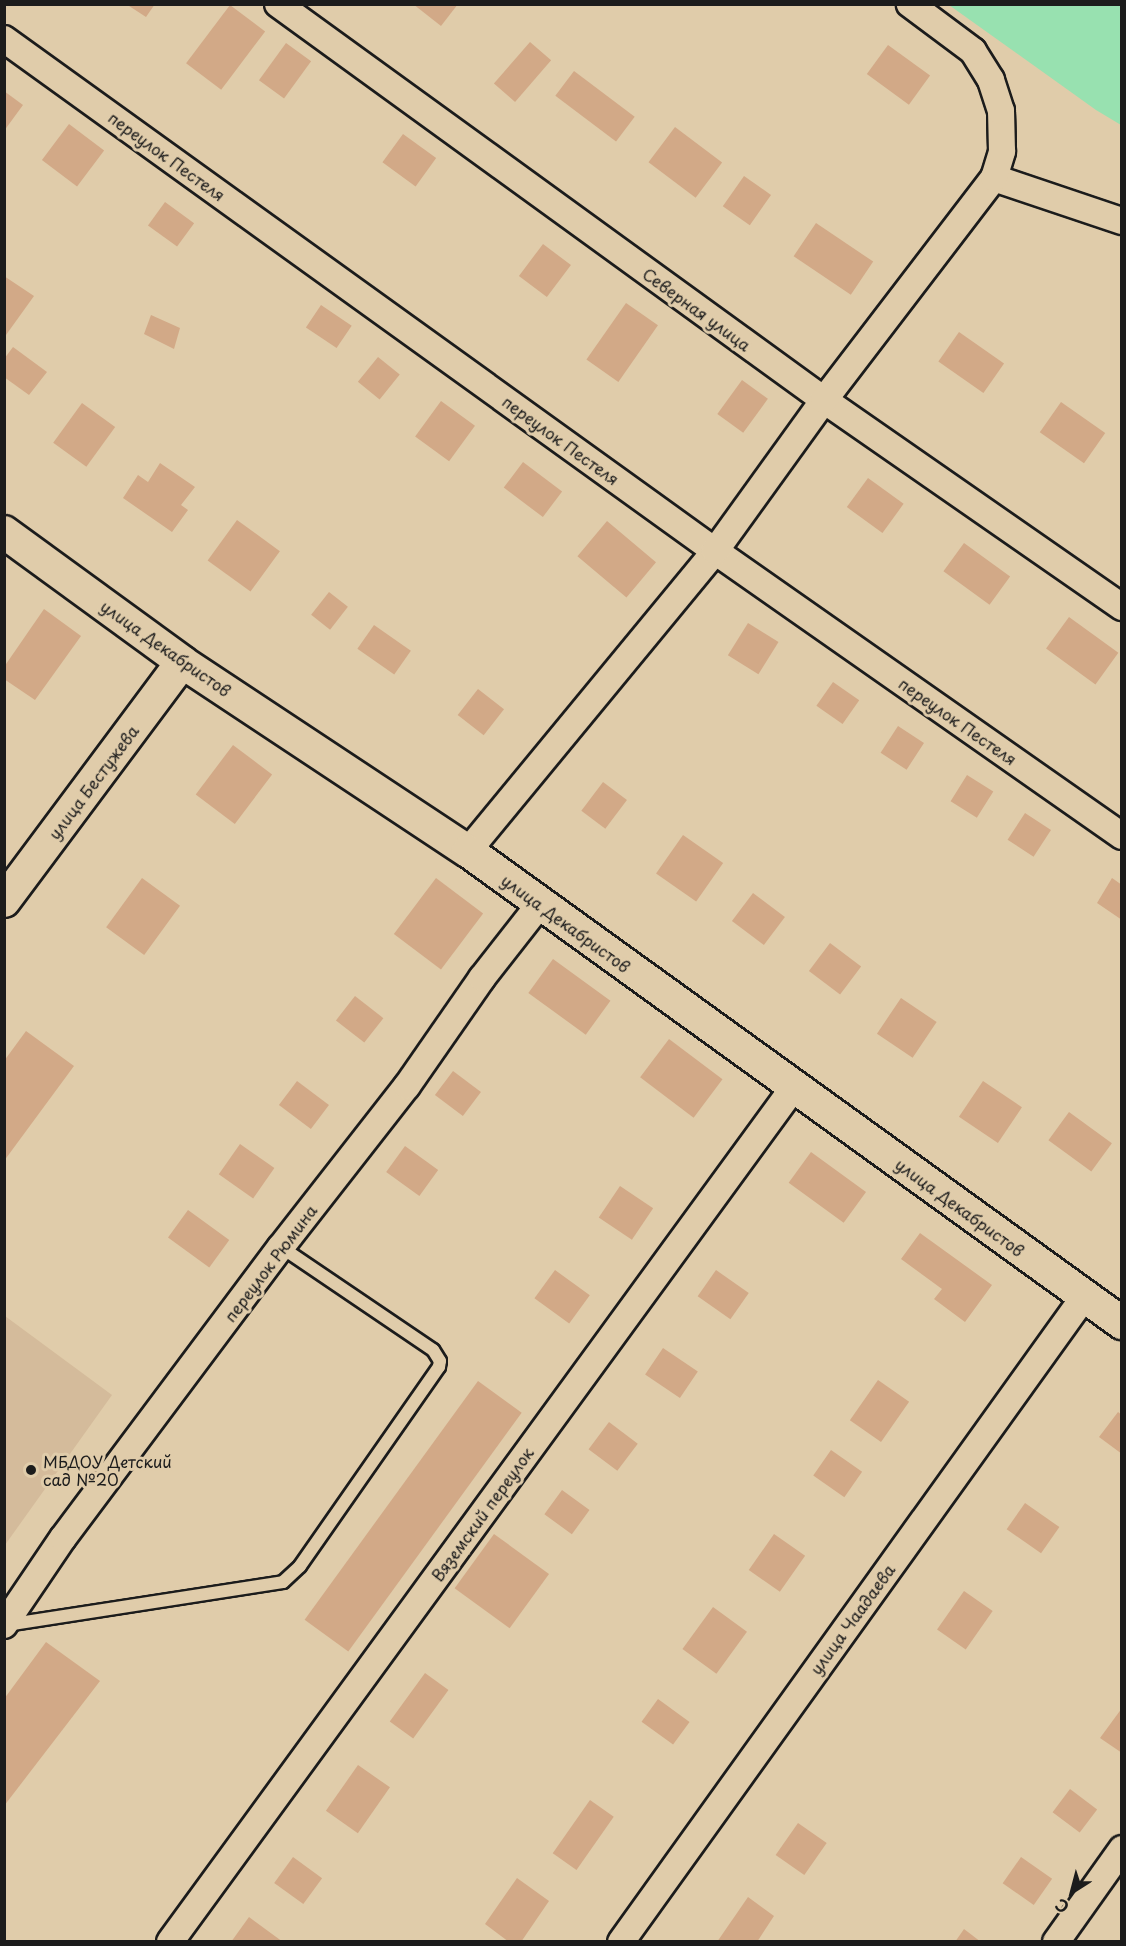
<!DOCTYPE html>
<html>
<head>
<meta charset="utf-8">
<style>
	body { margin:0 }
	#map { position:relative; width:1126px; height:1946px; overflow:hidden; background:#e0ccaa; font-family:"Playpen Sans",sans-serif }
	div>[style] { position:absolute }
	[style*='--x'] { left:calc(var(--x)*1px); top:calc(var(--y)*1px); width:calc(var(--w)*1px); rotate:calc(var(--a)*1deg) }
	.built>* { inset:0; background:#d4bb9b }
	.green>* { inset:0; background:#98e1b0 }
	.building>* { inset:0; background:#d2a987; transform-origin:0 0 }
	.roads { filter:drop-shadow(2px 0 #1c1c1c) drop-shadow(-2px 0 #1c1c1c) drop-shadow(0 2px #1c1c1c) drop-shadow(0 -2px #1c1c1c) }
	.service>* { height:12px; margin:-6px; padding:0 6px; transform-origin:6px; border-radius:6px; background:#e0ccaa }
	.minor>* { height:26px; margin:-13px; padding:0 13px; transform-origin:13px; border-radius:13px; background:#e0ccaa }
	.tertiary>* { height:32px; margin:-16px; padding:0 16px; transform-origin:16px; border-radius:16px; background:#e0ccaa }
	.dots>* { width:16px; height:16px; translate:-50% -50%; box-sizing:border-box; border:3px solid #e0ccaa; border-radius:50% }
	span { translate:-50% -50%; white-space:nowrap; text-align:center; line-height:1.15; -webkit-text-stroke:6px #e0ccaa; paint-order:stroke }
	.street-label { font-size:16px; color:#1c1c1c }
	.poi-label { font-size:16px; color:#1c1c1c }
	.left { translate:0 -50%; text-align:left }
	.frame { position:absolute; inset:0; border:6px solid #1c1c1c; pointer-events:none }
	.north { position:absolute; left:1042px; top:1862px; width:60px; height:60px; -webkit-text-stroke:4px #e0ccaa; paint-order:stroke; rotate:216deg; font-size:16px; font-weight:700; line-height:24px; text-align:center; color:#1c1c1c }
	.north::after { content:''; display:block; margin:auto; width:21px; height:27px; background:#1c1c1c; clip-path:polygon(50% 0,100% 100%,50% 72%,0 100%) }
</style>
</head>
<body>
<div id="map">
	<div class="built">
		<i style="clip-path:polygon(5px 1316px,112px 1395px,5px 1545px)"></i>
	</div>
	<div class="green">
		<i style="clip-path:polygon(949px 5px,1121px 5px,1121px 125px,1096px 110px)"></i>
	</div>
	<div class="building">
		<i style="clip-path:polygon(126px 4px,155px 4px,146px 17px)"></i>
		<i style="clip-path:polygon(413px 4px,458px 4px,441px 26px)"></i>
		<i style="left:230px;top:5px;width:44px;height:73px;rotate:37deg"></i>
		<i style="left:530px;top:42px;width:28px;height:55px;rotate:41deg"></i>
		<i style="left:286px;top:43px;width:31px;height:46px;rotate:36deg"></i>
		<i style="left:888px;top:45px;width:52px;height:36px;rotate:36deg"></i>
		<i style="left:574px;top:71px;width:76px;height:31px;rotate:37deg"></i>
		<i style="clip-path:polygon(4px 91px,23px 105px,4px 131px)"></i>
		<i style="left:69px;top:124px;width:44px;height:45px;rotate:37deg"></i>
		<i style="left:675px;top:127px;width:59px;height:44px;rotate:37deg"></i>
		<i style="left:403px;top:134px;width:41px;height:35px;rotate:36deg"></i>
		<i style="left:744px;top:176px;width:33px;height:37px;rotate:35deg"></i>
		<i style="left:165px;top:202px;width:36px;height:29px;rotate:36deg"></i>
		<i style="left:816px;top:223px;width:69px;height:40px;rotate:34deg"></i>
		<i style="left:543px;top:244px;width:35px;height:40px;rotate:37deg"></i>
		<i style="clip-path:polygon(4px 276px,34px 296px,6px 335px,4px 334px)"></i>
		<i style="left:626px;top:303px;width:39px;height:69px;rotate:35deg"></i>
		<i style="left:321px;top:305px;width:37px;height:27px;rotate:34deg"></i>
		<i style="clip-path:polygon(151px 315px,180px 328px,174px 349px,144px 334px)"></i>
		<i style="left:959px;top:332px;width:55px;height:36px;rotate:35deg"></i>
		<i style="clip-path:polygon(13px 347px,47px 372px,29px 395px,4px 377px,4px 359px)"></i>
		<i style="left:378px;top:357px;width:28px;height:32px;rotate:39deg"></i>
		<i style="left:742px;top:380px;width:32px;height:42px;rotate:36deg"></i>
		<i style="left:441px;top:401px;width:42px;height:44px;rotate:36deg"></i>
		<i style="left:1061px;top:402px;width:54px;height:37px;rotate:35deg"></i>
		<i style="left:82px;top:403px;width:41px;height:49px;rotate:36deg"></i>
		<i style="left:523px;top:462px;width:49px;height:32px;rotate:37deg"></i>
		<i style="clip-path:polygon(160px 463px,195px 487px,181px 505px,188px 510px,172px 532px,123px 498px,138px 475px,148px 482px)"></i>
		<i style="left:868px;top:478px;width:44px;height:36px;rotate:36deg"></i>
		<i style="left:237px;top:520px;width:53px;height:50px;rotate:36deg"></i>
		<i style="left:607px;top:521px;width:64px;height:46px;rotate:40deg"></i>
		<i style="left:964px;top:543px;width:57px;height:35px;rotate:36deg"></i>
		<i style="left:329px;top:592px;width:24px;height:29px;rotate:38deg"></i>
		<i style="clip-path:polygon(44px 609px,81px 636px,35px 700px,4px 679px,4px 667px)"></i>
		<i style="left:1069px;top:617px;width:61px;height:39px;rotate:36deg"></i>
		<i style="left:748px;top:623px;width:36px;height:38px;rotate:32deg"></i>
		<i style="left:374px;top:625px;width:45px;height:29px;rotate:35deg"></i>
		<i style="left:833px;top:682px;width:32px;height:29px;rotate:35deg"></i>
		<i style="left:478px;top:689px;width:33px;height:33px;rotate:38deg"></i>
		<i style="left:898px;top:726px;width:31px;height:32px;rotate:33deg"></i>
		<i style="left:233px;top:745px;width:49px;height:62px;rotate:37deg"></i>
		<i style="left:967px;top:775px;width:31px;height:31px;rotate:32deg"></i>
		<i style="left:603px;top:782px;width:30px;height:36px;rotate:37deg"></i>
		<i style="left:1025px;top:813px;width:31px;height:32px;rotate:33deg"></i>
		<i style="left:683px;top:835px;width:49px;height:47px;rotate:35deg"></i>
		<i style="left:142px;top:878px;width:47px;height:61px;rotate:36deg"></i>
		<i style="left:436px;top:878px;width:59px;height:70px;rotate:37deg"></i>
		<i style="clip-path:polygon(1112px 878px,1122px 885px,1122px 920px,1097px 903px)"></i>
		<i style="left:753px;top:893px;width:40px;height:35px;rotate:37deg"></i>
		<i style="left:830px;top:943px;width:39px;height:35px;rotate:37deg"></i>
		<i style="left:553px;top:959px;width:71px;height:42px;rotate:36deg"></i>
		<i style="left:355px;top:996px;width:36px;height:31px;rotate:38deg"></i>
		<i style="left:901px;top:998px;width:43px;height:43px;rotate:34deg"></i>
		<i style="clip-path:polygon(26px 1031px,74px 1066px,4px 1161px,4px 1061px)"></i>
		<i style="left:669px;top:1039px;width:67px;height:48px;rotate:37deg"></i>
		<i style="left:453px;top:1071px;width:35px;height:30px;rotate:37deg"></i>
		<i style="left:297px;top:1081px;width:40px;height:30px;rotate:37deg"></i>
		<i style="left:983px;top:1081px;width:47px;height:43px;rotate:34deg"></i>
		<i style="left:1069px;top:1112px;width:53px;height:35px;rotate:36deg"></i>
		<i style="left:240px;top:1144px;width:42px;height:37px;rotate:35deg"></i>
		<i style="left:405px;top:1146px;width:41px;height:32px;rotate:36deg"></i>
		<i style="left:811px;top:1152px;width:68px;height:38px;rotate:36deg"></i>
		<i style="left:620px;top:1186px;width:40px;height:38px;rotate:34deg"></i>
		<i style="left:188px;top:1210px;width:51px;height:34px;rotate:36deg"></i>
		<i style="clip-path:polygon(920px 1233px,992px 1285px,965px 1322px,934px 1299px,942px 1289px,901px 1259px)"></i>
		<i style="left:555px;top:1270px;width:43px;height:35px;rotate:36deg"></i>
		<i style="left:716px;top:1270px;width:40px;height:32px;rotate:35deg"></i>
		<i style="left:663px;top:1348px;width:42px;height:32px;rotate:34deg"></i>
		<i style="left:878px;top:1380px;width:38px;height:49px;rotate:35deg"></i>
		<i style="left:478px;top:1381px;width:54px;height:295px;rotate:36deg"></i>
		<i style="clip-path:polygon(1118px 1412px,1122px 1415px,1122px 1454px,1099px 1437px)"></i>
		<i style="left:609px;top:1422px;width:36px;height:34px;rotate:37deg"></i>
		<i style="left:831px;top:1450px;width:38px;height:31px;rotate:35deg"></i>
		<i style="left:562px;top:1490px;width:34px;height:30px;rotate:36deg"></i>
		<i style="left:1025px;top:1503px;width:42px;height:32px;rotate:35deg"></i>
		<i style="left:494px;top:1534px;width:68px;height:67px;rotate:36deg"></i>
		<i style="left:774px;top:1534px;width:38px;height:44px;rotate:35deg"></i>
		<i style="left:964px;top:1591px;width:35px;height:47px;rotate:35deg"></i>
		<i style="left:713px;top:1607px;width:42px;height:52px;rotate:36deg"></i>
		<i style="clip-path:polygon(46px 1642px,100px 1681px,4px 1806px,4px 1699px)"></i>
		<i style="left:425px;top:1673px;width:29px;height:60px;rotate:36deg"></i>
		<i style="left:658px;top:1699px;width:39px;height:28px;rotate:36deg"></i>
		<i style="clip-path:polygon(1122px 1708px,1122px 1753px,1100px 1738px)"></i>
		<i style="left:358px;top:1765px;width:39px;height:56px;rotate:35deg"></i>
		<i style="left:1070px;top:1789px;width:34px;height:29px;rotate:37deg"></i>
		<i style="left:590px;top:1800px;width:29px;height:65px;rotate:35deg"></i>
		<i style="left:798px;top:1823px;width:35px;height:39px;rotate:35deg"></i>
		<i style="left:293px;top:1857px;width:36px;height:32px;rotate:36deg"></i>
		<i style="left:1021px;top:1857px;width:38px;height:32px;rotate:35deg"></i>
		<i style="clip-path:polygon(517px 1878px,549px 1901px,521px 1942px,509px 1942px,485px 1924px)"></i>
		<i style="clip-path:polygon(748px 1897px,774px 1916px,757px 1942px,717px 1942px)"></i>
		<i style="clip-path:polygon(249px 1917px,283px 1942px,231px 1942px)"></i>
		<i style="clip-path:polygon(964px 1929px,981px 1942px,955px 1942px)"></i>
	</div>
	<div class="roads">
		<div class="service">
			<i style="--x:6;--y:1625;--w:280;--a:-8.8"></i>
			<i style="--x:283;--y:1582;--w:23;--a:-43"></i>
			<i style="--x:300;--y:1566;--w:243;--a:-55.1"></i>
			<i style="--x:439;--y:1367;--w:6;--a:-81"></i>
			<i style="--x:440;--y:1361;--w:13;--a:-122"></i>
			<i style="--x:433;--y:1350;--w:184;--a:-145.9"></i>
		</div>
		<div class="minor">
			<i style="--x:278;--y:4;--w:674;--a:35.95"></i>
			<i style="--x:824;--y:400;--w:363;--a:34.8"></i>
			<i style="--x:4;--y:39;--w:876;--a:35.76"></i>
			<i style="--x:715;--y:551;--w:497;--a:35"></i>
			<i style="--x:994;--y:178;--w:135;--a:18.6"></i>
			<i style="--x:468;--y:851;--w:389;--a:-50.5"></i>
			<i style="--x:715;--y:551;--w:186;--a:-54.2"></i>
			<i style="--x:824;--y:400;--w:280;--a:-52.6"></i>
			<i style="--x:994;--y:178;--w:28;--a:-73"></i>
			<i style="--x:1002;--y:151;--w:40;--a:-91.4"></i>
			<i style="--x:1001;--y:111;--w:33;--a:-108"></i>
			<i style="--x:991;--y:80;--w:34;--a:-122"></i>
			<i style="--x:973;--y:51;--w:79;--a:-143.3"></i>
			<i style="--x:4;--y:1625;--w:105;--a:-55.9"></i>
			<i style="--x:63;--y:1538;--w:364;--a:-53.2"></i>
			<i style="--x:281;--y:1247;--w:204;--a:-52"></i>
			<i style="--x:407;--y:1086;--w:131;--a:-55.2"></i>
			<i style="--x:482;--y:978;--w:94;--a:-51.9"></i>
			<i style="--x:170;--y:1942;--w:1058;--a:-53.88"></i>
			<i style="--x:621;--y:1942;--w:794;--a:-54.33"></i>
			<i style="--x:1056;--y:1942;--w:114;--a:-54.6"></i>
		</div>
		<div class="tertiary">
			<i style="--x:4;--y:532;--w:220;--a:36.1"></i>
			<i style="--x:182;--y:662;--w:343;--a:33.5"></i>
			<i style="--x:468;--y:851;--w:807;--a:35.82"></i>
			<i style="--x:4;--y:901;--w:298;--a:-53.3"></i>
		</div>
	</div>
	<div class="dots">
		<i style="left:31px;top:1470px;background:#1c1c1c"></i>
	</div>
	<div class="street-label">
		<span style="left:167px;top:156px;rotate:36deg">переулок Пестеля</span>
		<span style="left:697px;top:309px;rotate:36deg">Северная улица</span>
		<span style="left:561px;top:440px;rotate:36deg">переулок Пестеля</span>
		<span style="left:166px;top:648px;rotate:35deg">улица Декабристов</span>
		<span style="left:958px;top:721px;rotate:35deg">переулок Пестеля</span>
		<span style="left:93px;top:782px;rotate:-53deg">улица Бестужева</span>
		<span style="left:566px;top:923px;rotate:36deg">улица Декабристов</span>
		<span style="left:960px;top:1207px;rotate:36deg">улица Декабристов</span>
		<span style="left:270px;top:1263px;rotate:-53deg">переулок Рюмина</span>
		<span style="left:482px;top:1514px;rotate:-54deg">Вяземский переулок</span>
		<span style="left:852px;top:1619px;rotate:-54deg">улица Чаадаева</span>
	</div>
	<div class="poi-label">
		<span class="left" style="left:43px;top:1470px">МБДОУ Детский<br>сад №20</span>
	</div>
	<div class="frame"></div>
	<div class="north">С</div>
</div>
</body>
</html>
